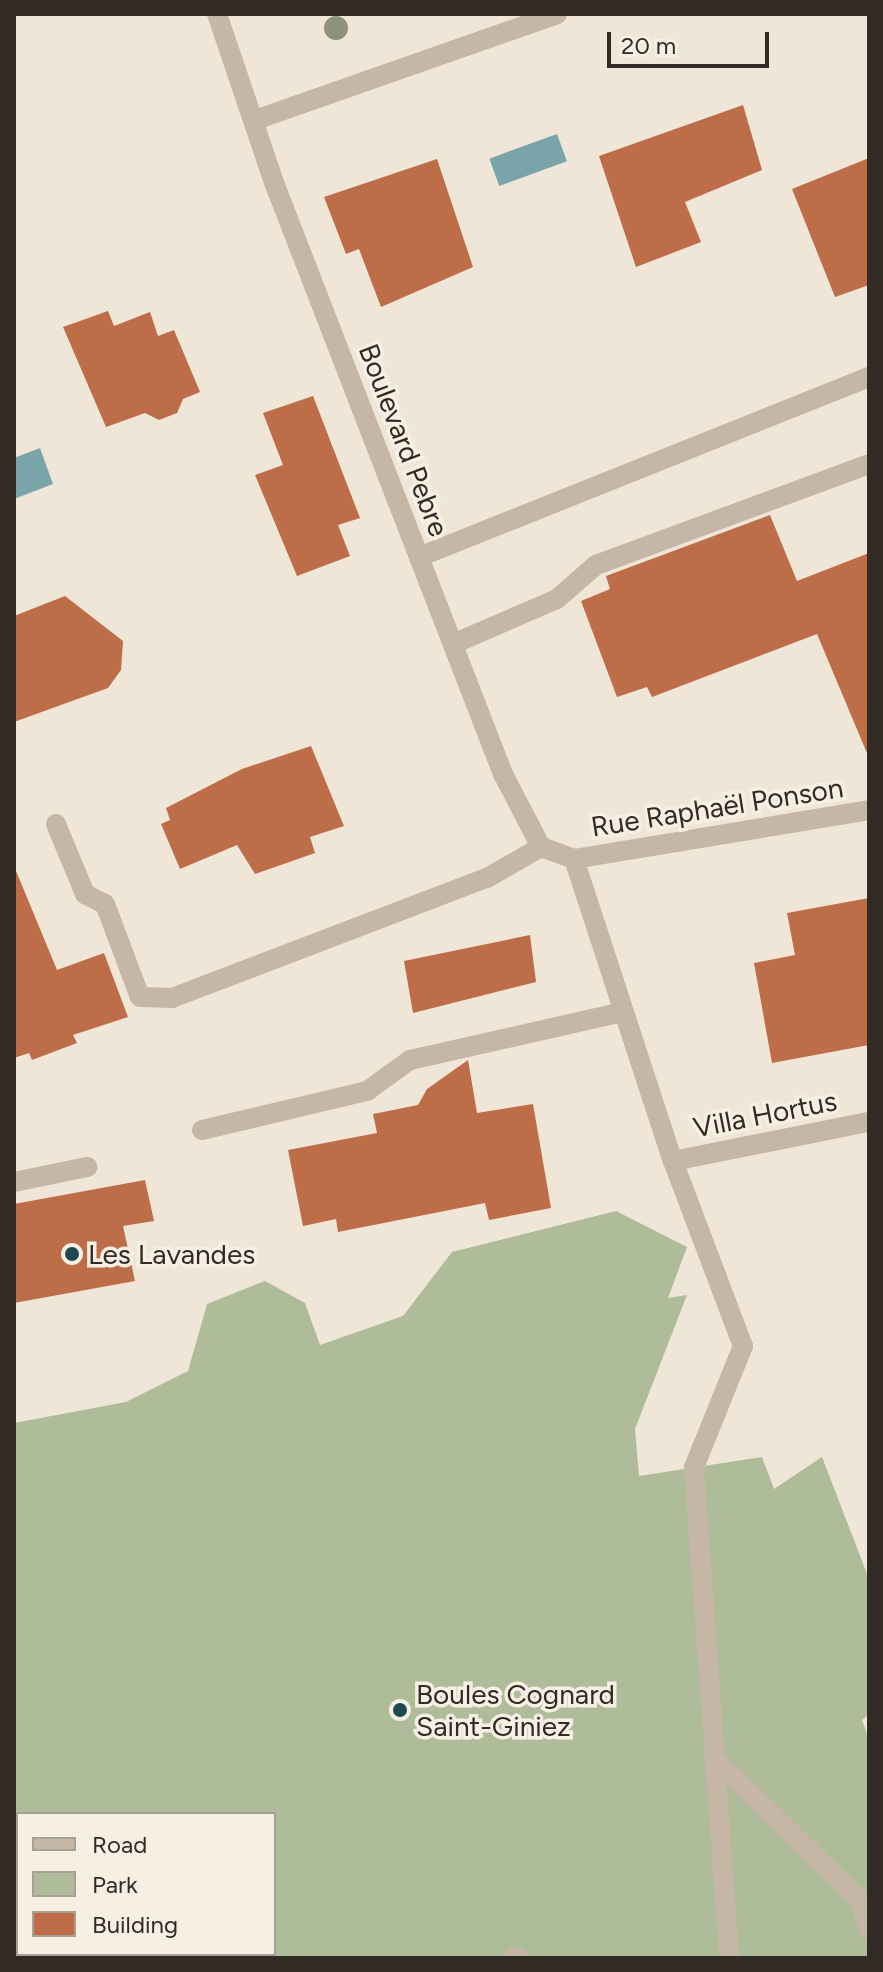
<!DOCTYPE html>
<html>
<head>
<meta charset="utf-8">
<style>
	body { margin:0 }
	#map { position:relative; width:883px; height:1972px; overflow:hidden; background:#efe6d8; font-family:Figtree,sans-serif }
	div>[style] { position:absolute }
	[style*='--x'] { left:calc(var(--x)*1px); top:calc(var(--y)*1px); width:calc(var(--w)*1px); rotate:calc(var(--a)*1deg) }
	.green>* { inset:0; background:#aebc99 }
	.water>* { inset:0; background:#79a4a9; transform-origin:0 0 }
	.building>* { inset:0; background:#bd6d47 }
	.minor>* { height:20px; margin:-10px; padding:0 10px; transform-origin:10px; border-radius:10px; background:#c5b6a5 }
	.trees>* { width:24px; height:24px; margin:-12px; border-radius:50%; background:#8e9279 }
	.dots>* { width:22px; height:22px; translate:-50% -50%; box-sizing:border-box; border:4px solid #f7efe3; border-radius:50% }
	span { translate:-50% -50%; white-space:nowrap; text-align:center; line-height:1.15; -webkit-text-stroke:7px #f7efe3; paint-order:stroke }
	.street-label { font-size:28px; color:#322a25 }
	.poi-label { font-size:28px; color:#322a25 }
	.left { translate:0 -50%; text-align:left }
	.frame { position:absolute; inset:0; border:16px solid #322a25; pointer-events:none }
	.legend { position:absolute; left:16px; top:1812px; width:260px; height:144px; box-sizing:border-box; background:#f7efe3; border:2px solid #a8a097; margin:0; padding:10px 14px; list-style:none; font-size:24px; color:#322a25 }
	.legend li { display:flex; align-items:center; gap:16px; height:40px }
	.legend b { width:40px; border:2px solid #a8a097 }
	.scale { position:absolute; left:607px; top:32px; width:162px; height:36px; box-sizing:border-box; border:4px solid #322a25; border-top:0; padding-left:10px; font-size:24px; line-height:28px; white-space:nowrap; color:#322a25; -webkit-text-stroke:6px #f7efe3; paint-order:stroke }
</style>
</head>
<body>
<div id="map">
	<div class="green">
		<i style="clip-path:polygon(evenodd,616px 1211px,687px 1247px,668px 1298px,687px 1295px,635px 1429px,639px 1476px,762px 1457px,774px 1489px,822px 1457px,869px 1579px,869px 1714px,862px 1720px,869px 1739px,869px 1958px,14px 1958px,14px 1423px,126px 1402px,188px 1371px,207px 1304px,265px 1281px,305px 1303px,320px 1345px,403px 1316px,452px 1252px,616px 1211px,18px 1814px,274px 1814px,274px 1954px,18px 1954px,18px 1814px)"></i>
	</div>
	<div class="water">
		<i style="left:557px;top:134px;width:29px;height:72px;rotate:70deg"></i>
		<i style="clip-path:polygon(40px 448px,53px 484px,14px 499px,14px 458px)"></i>
	</div>
	<div class="building">
		<i style="clip-path:polygon(743px 105px,762px 170px,685px 202px,701px 242px,636px 267px,599px 156px)"></i>
		<i style="clip-path:polygon(869px 158px,869px 285px,835px 297px,792px 189px)"></i>
		<i style="clip-path:polygon(437px 159px,473px 267px,381px 307px,359px 249px,346px 254px,324px 197px)"></i>
		<i style="clip-path:polygon(108px 311px,114px 326px,150px 312px,158px 336px,174px 330px,200px 392px,183px 399px,177px 413px,159px 420px,145px 413px,106px 427px,63px 327px)"></i>
		<i style="clip-path:polygon(313px 396px,360px 518px,338px 525px,350px 556px,297px 576px,255px 475px,283px 465px,263px 413px)"></i>
		<i style="clip-path:polygon(770px 515px,797px 581px,869px 553px,869px 758px,817px 634px,652px 697px,647px 687px,617px 697px,581px 601px,610px 589px,606px 576px)"></i>
		<i style="clip-path:polygon(65px 596px,123px 641px,121px 670px,108px 688px,14px 722px,14px 616px)"></i>
		<i style="clip-path:polygon(311px 746px,344px 826px,310px 837px,315px 853px,255px 874px,237px 845px,180px 869px,161px 824px,170px 820px,166px 808px,242px 769px)"></i>
		<i style="clip-path:polygon(14px 866px,57px 970px,104px 953px,128px 1017px,73px 1035px,77px 1043px,32px 1060px,29px 1053px,14px 1058px)"></i>
		<i style="clip-path:polygon(869px 898px,869px 1045px,772px 1063px,754px 963px,795px 955px,787px 913px)"></i>
		<i style="clip-path:polygon(530px 935px,536px 982px,413px 1013px,404px 961px)"></i>
		<i style="clip-path:polygon(468px 1060px,477px 1113px,533px 1104px,551px 1208px,489px 1220px,485px 1203px,338px 1232px,336px 1219px,303px 1226px,288px 1150px,377px 1133px,373px 1114px,418px 1105px,427px 1089px)"></i>
		<i style="clip-path:polygon(145px 1180px,154px 1221px,123px 1226px,135px 1281px,14px 1303px,14px 1204px)"></i>
	</div>
	<div class="minor">
		<i style="--x:217;--y:14;--w:181;--a:71.3"></i>
		<i style="--x:275;--y:185;--w:632;--a:68.84"></i>
		<i style="--x:503;--y:774;--w:82;--a:62.5"></i>
		<i style="--x:541;--y:847;--w:35;--a:20"></i>
		<i style="--x:574;--y:859;--w:299;--a:-9.4"></i>
		<i style="--x:255;--y:120;--w:320;--a:-19.3"></i>
		<i style="--x:419;--y:557;--w:485;--a:-21.8"></i>
		<i style="--x:453;--y:644;--w:113;--a:-23.4"></i>
		<i style="--x:557;--y:599;--w:52;--a:-41.1"></i>
		<i style="--x:596;--y:565;--w:291;--a:-20.3"></i>
		<i style="--x:56;--y:824;--w:76;--a:67.5"></i>
		<i style="--x:85;--y:894;--w:22;--a:27"></i>
		<i style="--x:105;--y:904;--w:99;--a:69.4"></i>
		<i style="--x:140;--y:997;--w:32;--a:2"></i>
		<i style="--x:172;--y:998;--w:337;--a:-20.9"></i>
		<i style="--x:487;--y:878;--w:62;--a:-29.9"></i>
		<i style="--x:574;--y:859;--w:318;--a:71.9"></i>
		<i style="--x:673;--y:1161;--w:198;--a:69.3"></i>
		<i style="--x:743;--y:1346;--w:131;--a:112"></i>
		<i style="--x:694;--y:1467;--w:492;--a:85.9"></i>
		<i style="--x:202;--y:1130;--w:170;--a:-13.3"></i>
		<i style="--x:367;--y:1091;--w:53;--a:-35.8"></i>
		<i style="--x:410;--y:1060;--w:218;--a:-12.7"></i>
		<i style="--x:673;--y:1161;--w:200;--a:-11.3"></i>
		<i style="--x:14;--y:1182;--w:75;--a:-11.6"></i>
		<i style="--x:719;--y:1763;--w:197;--a:44.2"></i>
		<i style="--x:860;--y:1900;--w:31;--a:73"></i>
		<i style="--x:513;--y:1958;--w:6;--a:0"></i>
	</div>
	<div class="trees">
		<i style="left:336px;top:28px"></i>
	</div>
	<div class="dots">
		<i style="left:72px;top:1254px;background:#1e4950"></i>
		<i style="left:400px;top:1710px;background:#1e4950"></i>
	</div>
	<div class="street-label">
		<span style="left:404px;top:440px;rotate:69deg">Boulevard Pebre</span>
		<span style="left:717px;top:807px;rotate:-9deg">Rue Raphaël Ponson</span>
		<span style="left:765px;top:1114px;rotate:-11deg">Villa Hortus</span>
	</div>
	<div class="poi-label">
		<span class="left" style="left:88px;top:1254px">Les Lavandes</span>
		<span class="left" style="left:416px;top:1710px">Boules Cognard<br>Saint-Giniez</span>
	</div>
	<div class="frame"></div>
	<ul class="legend">
	<li><b style="height:10px;background:#c5b6a5"></b>Road</li>
	<li><b style="height:22px;background:#aebc99"></b>Park</li>
	<li><b style="height:22px;background:#bd6d47"></b>Building</li>
	</ul>
	<div class="scale">20 m</div>
</div>
</body>
</html>
